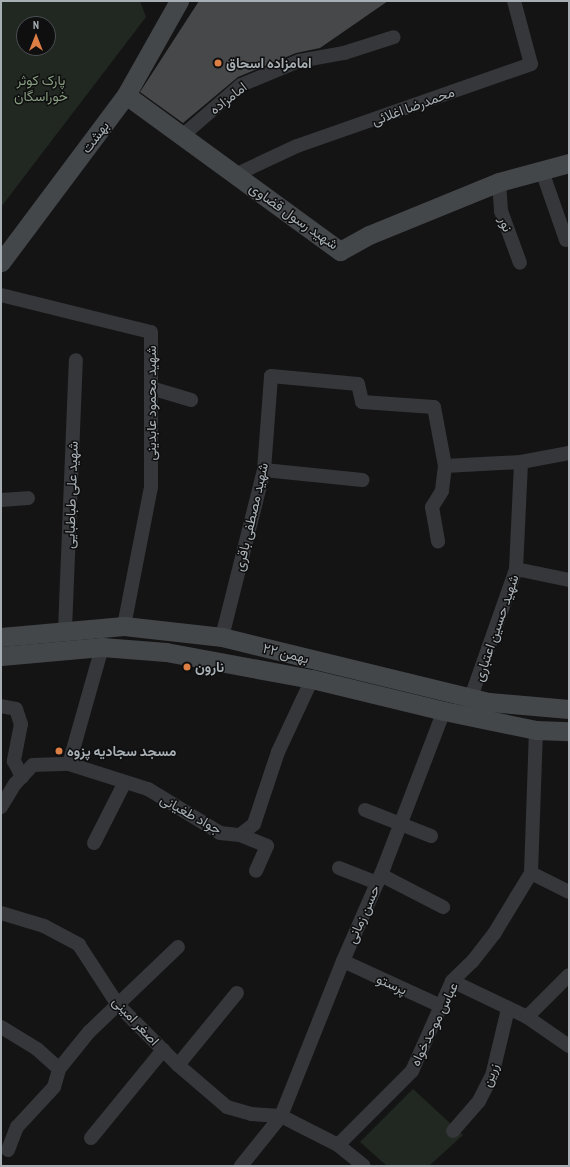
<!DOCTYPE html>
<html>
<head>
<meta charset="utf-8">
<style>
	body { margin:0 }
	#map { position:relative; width:570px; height:1167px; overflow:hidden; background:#141415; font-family:"PT Sans Narrow",Vazirmatn,sans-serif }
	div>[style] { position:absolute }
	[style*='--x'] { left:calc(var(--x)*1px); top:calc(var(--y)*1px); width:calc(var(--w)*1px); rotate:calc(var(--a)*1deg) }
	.green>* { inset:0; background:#212821 }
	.building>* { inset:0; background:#46484a }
	.street>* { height:14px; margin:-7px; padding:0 7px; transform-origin:7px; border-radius:7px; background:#35373a }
	.secondary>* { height:19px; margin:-9.5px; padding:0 9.5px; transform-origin:9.5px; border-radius:9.5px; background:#44474a }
	.dots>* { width:11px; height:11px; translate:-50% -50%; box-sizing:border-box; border:2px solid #0f0f10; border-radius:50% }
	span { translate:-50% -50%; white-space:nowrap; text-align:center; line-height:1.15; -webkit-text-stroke:3px #0f0f10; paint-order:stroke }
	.poi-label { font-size:14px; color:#a7afb4; font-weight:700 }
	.left { translate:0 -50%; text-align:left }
	.park-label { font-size:14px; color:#879d80 }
	.street-label { font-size:14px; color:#a7afb4 }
	.frame { position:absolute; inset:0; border:2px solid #a7afb4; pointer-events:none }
	.north { position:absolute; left:16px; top:16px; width:40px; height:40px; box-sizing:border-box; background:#0f0f10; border:1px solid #4c4f52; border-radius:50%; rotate:0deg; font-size:11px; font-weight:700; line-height:16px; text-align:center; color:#a7afb4 }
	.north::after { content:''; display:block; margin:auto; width:14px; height:18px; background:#dd7f44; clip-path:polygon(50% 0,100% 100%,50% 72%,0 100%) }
</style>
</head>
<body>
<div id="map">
	<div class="green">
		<i style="clip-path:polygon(evenodd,1px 1px,140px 1px,146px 17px,1px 207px,1px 1px,24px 24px,48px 24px,48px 48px,24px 48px,24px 24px)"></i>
		<i style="clip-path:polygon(413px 1089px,463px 1135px,429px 1166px,387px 1166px,360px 1142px)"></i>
	</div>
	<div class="building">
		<i style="clip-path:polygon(199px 1px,388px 1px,320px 48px,296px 53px,238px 77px,183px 123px,140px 92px)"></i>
	</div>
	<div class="street">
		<i style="--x:182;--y:136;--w:78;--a:-40.8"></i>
		<i style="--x:241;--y:85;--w:63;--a:-22.5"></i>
		<i style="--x:299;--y:61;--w:46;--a:-10.1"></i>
		<i style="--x:344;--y:53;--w:52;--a:-17.7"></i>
		<i style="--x:542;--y:171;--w:73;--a:70.8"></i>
		<i style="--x:235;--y:175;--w:68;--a:-25.1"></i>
		<i style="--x:297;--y:146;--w:248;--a:-19.3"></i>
		<i style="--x:531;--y:64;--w:65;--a:-105.1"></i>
		<i style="--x:499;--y:182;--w:29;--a:86"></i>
		<i style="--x:501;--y:211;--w:55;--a:69.9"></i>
		<i style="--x:1;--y:295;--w:154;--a:13.9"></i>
		<i style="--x:151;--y:332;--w:155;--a:90"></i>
		<i style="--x:151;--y:487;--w:142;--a:101"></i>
		<i style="--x:151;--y:388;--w:42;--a:16.7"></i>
		<i style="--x:445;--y:466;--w:76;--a:-3"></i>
		<i style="--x:264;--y:470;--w:99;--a:5.8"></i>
		<i style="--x:1;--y:500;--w:27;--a:-4"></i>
		<i style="--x:516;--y:569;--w:54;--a:11.7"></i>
		<i style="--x:65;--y:630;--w:270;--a:-87.7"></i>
		<i style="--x:222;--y:637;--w:172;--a:-75.9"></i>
		<i style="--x:264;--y:470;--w:94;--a:-85.7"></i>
		<i style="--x:271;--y:376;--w:87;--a:5.3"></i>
		<i style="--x:358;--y:384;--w:18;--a:77"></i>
		<i style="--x:362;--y:402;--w:72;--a:4"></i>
		<i style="--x:434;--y:407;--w:60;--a:79.4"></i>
		<i style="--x:445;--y:466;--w:25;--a:97"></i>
		<i style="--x:442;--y:491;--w:19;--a:122"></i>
		<i style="--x:432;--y:507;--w:35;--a:80"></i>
		<i style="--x:471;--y:697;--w:136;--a:-70.6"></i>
		<i style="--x:516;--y:569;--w:107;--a:-87.3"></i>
		<i style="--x:521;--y:462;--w:49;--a:-10.6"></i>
		<i style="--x:1;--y:706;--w:15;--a:11"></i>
		<i style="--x:16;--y:709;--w:16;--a:72"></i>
		<i style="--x:21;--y:724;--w:38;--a:101"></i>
		<i style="--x:14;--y:761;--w:18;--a:63"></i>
		<i style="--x:69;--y:764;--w:83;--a:17.6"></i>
		<i style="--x:148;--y:789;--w:84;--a:31.4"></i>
		<i style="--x:220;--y:833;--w:20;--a:6"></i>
		<i style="--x:240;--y:835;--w:18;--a:-38"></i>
		<i style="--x:254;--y:824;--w:76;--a:-71.6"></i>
		<i style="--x:278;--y:752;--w:81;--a:-65"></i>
		<i style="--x:1;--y:807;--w:27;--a:-59"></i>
		<i style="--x:15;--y:784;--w:26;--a:-47"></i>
		<i style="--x:33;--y:765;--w:36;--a:-2"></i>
		<i style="--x:69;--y:764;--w:122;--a:-74.2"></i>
		<i style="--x:365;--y:810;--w:71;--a:21.5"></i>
		<i style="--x:240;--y:835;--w:29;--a:22"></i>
		<i style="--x:267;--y:846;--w:27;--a:114"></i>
		<i style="--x:94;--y:843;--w:68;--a:-63.1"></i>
		<i style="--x:339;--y:868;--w:41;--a:21.5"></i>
		<i style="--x:531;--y:873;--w:42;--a:26.6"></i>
		<i style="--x:381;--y:875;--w:70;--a:27.3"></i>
		<i style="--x:1;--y:913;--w:45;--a:16.8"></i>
		<i style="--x:44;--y:926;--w:40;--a:28"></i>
		<i style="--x:79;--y:945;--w:72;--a:57"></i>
		<i style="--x:118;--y:1005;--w:85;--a:45"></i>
		<i style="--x:178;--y:1065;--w:65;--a:40.6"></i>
		<i style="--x:227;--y:1107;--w:25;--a:16"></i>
		<i style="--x:251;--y:1114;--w:30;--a:4"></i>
		<i style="--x:281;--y:1116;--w:64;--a:27"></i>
		<i style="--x:338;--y:1145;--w:33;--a:39"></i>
		<i style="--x:343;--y:961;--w:108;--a:24.7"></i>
		<i style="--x:452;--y:981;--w:83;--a:25.6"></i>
		<i style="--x:527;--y:1017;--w:51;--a:34.6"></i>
		<i style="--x:527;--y:1017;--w:59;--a:-45"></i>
		<i style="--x:1;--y:1027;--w:42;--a:31.4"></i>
		<i style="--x:37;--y:1049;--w:30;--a:42"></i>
		<i style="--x:178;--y:1065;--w:93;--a:-50.7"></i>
		<i style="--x:453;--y:1131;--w:40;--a:-49"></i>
		<i style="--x:479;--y:1101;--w:28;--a:-63"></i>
		<i style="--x:492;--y:1076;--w:69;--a:-76.6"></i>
		<i style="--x:91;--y:1138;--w:114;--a:-50.7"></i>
		<i style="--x:338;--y:1145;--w:105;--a:-45"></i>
		<i style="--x:412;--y:1071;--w:98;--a:-66"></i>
		<i style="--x:452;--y:981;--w:28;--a:-44"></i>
		<i style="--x:472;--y:962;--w:36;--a:-52"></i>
		<i style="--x:494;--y:934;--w:71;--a:-58.8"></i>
		<i style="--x:531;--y:873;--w:143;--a:-88"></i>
		<i style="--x:8;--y:1150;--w:25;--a:-69"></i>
		<i style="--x:17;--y:1127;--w:54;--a:-47.2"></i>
		<i style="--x:54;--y:1087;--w:19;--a:-74"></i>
		<i style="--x:59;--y:1069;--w:48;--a:-51"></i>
		<i style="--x:89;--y:1032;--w:123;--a:-43.7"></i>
		<i style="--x:241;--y:1166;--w:64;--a:-51.3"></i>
		<i style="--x:281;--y:1116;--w:167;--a:-68.2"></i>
		<i style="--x:343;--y:961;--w:103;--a:-66.4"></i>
		<i style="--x:384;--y:867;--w:167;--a:-69"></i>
	</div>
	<div class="secondary">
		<i style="--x:126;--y:95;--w:265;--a:36.1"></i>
		<i style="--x:340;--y:251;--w:33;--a:-29"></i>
		<i style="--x:369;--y:235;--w:140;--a:-22.2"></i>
		<i style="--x:499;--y:182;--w:73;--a:-15.2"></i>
		<i style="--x:1;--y:262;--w:209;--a:-53.2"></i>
		<i style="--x:126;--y:95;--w:108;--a:-60.6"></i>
		<i style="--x:1;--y:637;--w:123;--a:-5.1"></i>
		<i style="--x:124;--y:626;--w:99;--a:6.4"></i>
		<i style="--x:222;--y:637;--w:275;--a:13.7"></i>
		<i style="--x:489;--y:702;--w:80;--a:5"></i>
		<i style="--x:1;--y:656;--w:101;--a:-5.1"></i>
		<i style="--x:102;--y:647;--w:64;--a:4.5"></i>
		<i style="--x:166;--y:652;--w:148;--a:10.5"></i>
		<i style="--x:312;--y:679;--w:136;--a:13.6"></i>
		<i style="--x:444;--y:711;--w:94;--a:11.7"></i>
		<i style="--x:536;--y:730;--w:33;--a:2"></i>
	</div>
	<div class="dots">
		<i style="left:218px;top:63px;background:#dd7f44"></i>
		<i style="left:187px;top:667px;background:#dd7f44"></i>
		<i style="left:59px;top:751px;background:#dd7f44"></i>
	</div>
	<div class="poi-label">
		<span class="left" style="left:226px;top:63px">امامزاده اسحاق</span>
		<span class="left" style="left:195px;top:667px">نارون</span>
		<span class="left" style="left:67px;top:751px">مسجد سجادیه پزوه</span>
	</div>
	<div class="park-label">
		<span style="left:41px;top:88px">پارک کوثر<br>خوراسگان</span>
	</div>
	<div class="street-label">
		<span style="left:228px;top:98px;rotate:-38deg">امامزاده</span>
		<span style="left:413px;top:106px;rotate:-20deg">محمدرضا اغلائی</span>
		<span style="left:95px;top:137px;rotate:-53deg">بهشت</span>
		<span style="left:294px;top:216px;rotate:35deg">شهید رسول قضاوی</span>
		<span style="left:506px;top:224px;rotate:70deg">نور</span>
		<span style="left:151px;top:403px;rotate:-90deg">شهید محمود عابدینی</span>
		<span style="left:71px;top:495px;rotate:-88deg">شهید علی طباطبایی</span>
		<span style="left:251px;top:517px;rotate:-77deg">شهید مصطفی باقری</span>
		<span style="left:496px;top:628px;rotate:-71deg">شهید حسین اعتباری</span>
		<span style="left:286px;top:653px;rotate:14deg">۲۲ بهمن</span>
		<span style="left:191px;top:814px;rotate:29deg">جواد طغیانی</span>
		<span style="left:363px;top:914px;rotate:-66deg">حسن زمانی</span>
		<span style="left:392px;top:984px;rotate:24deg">پرستو</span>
		<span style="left:136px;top:1021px;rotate:47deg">اصغر امینی</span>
		<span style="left:434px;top:1024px;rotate:-64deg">عباس موحدخواه</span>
		<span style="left:490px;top:1075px;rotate:-69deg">زرین</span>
	</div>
	<div class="frame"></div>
	<div class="north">N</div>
</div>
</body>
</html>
